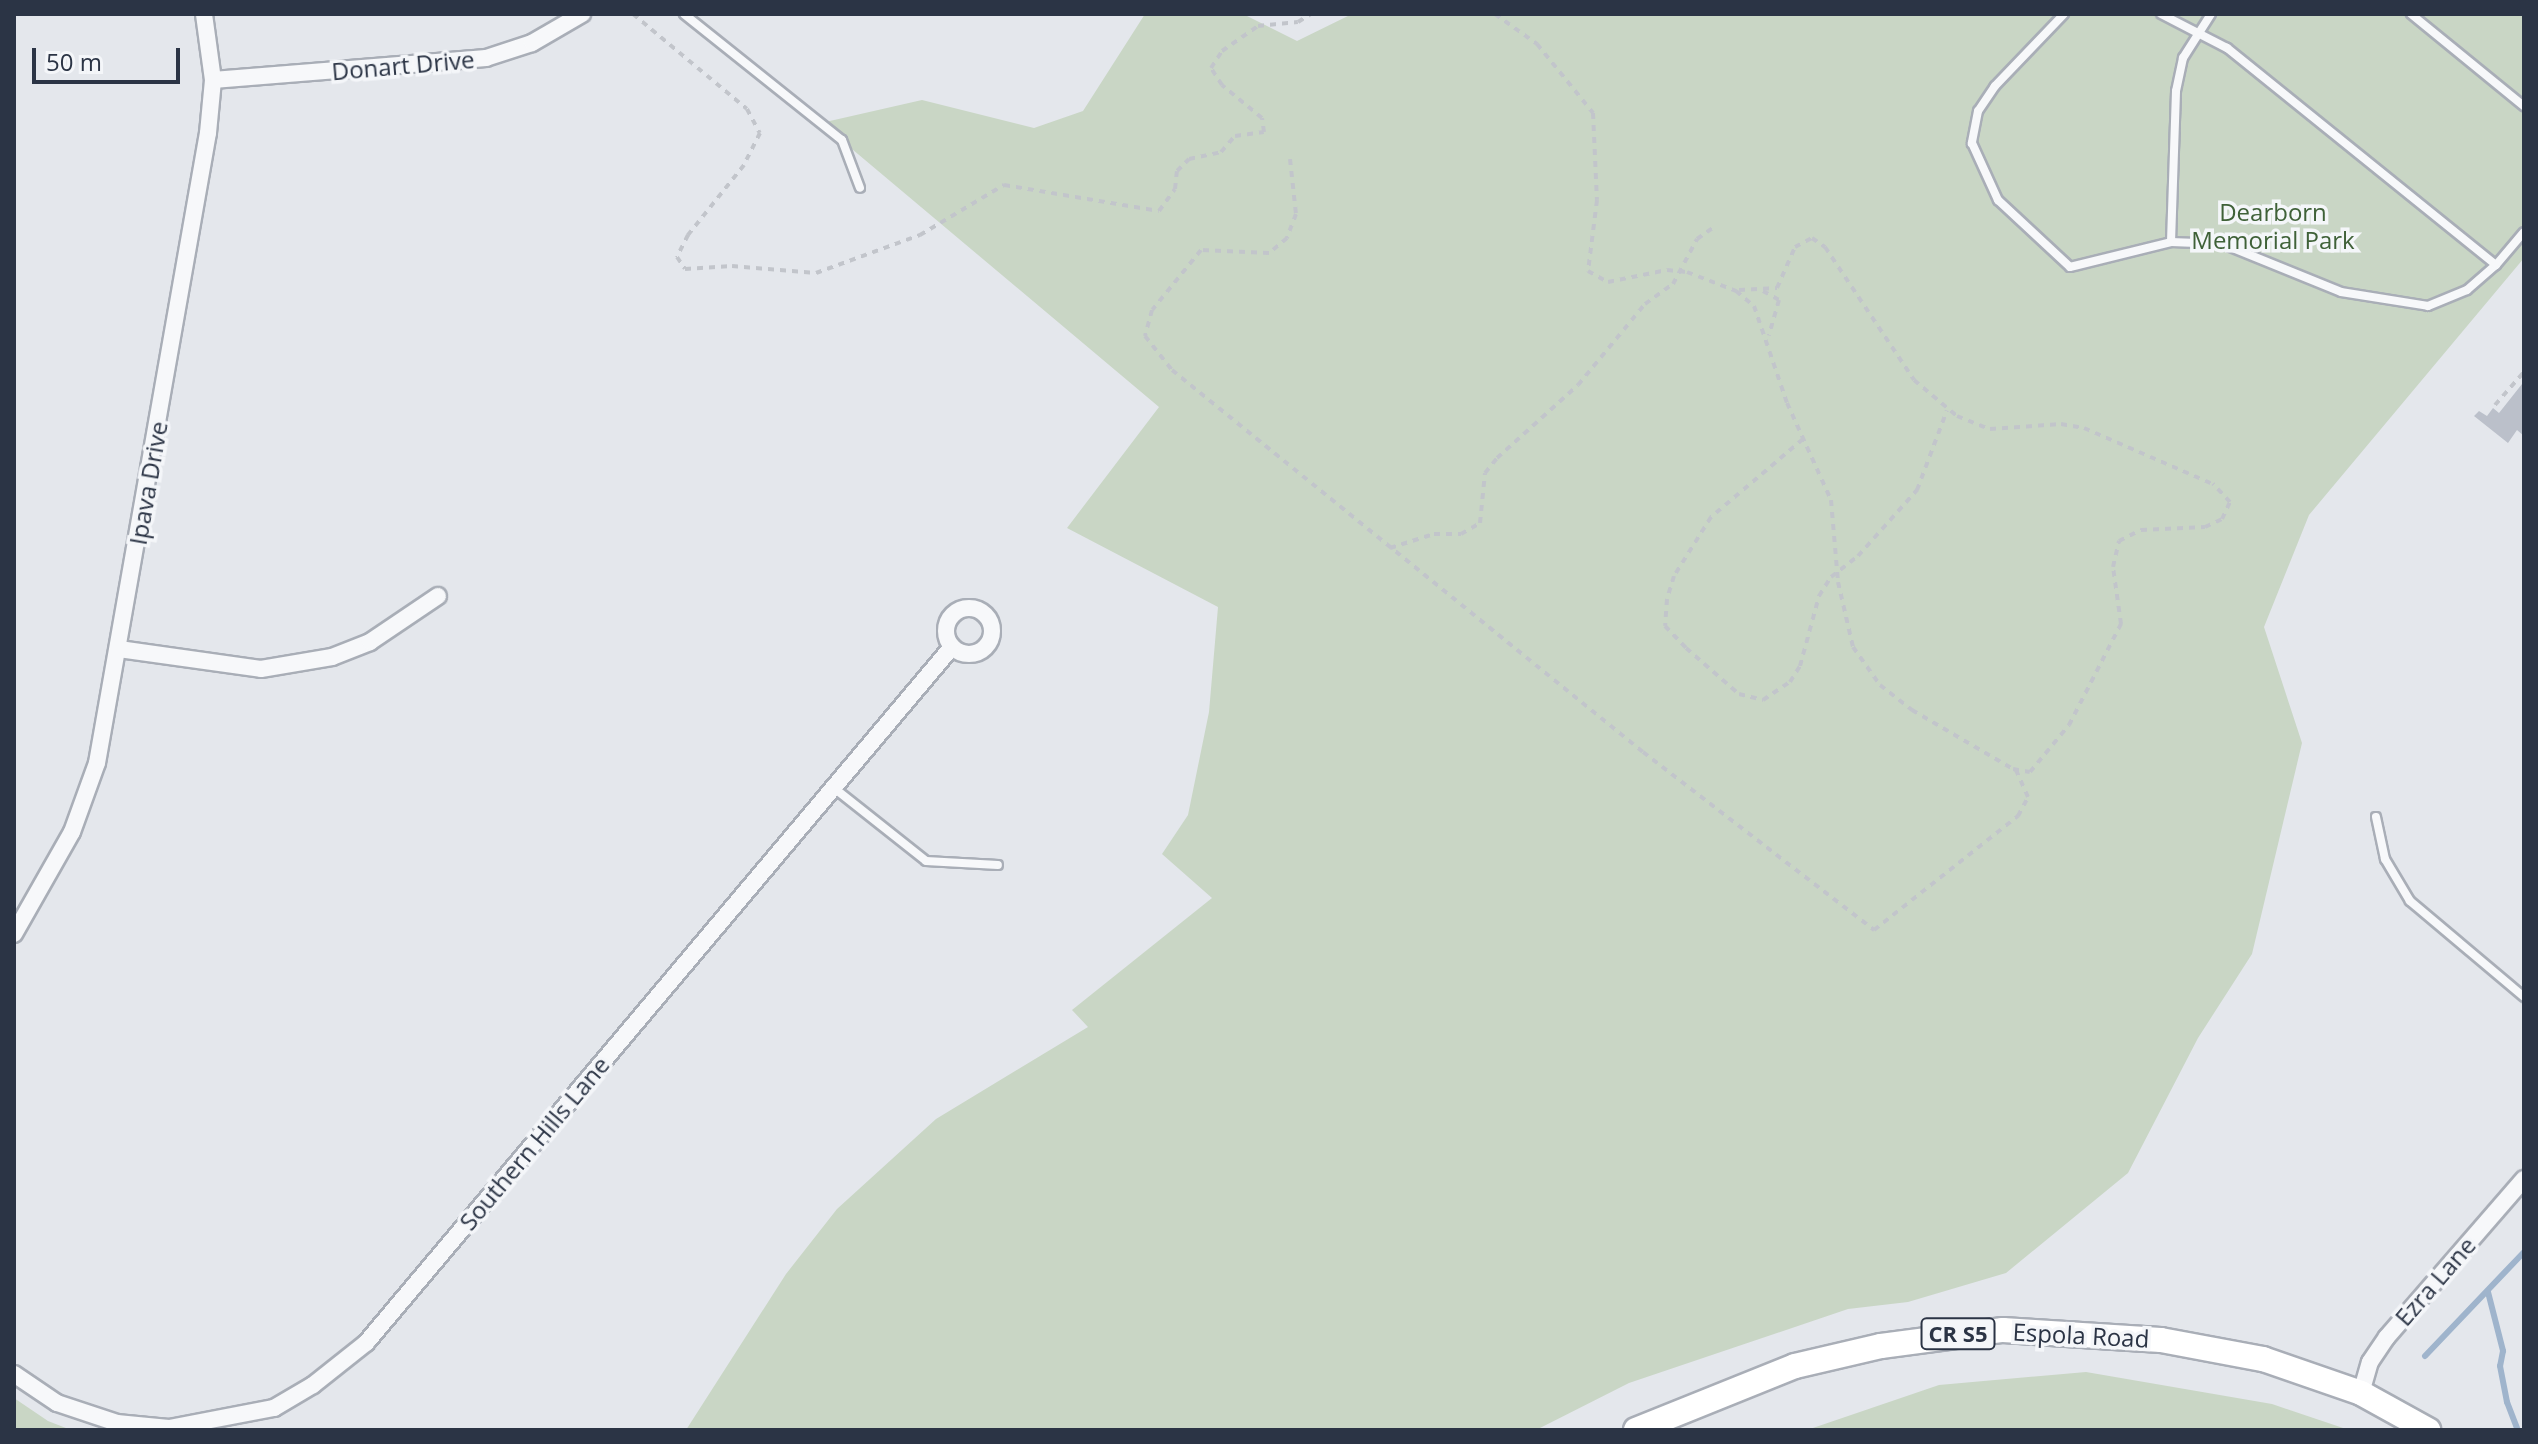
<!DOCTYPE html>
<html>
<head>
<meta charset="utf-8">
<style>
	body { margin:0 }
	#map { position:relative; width:2538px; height:1444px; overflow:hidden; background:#e4e7ec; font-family:"Open Sans",sans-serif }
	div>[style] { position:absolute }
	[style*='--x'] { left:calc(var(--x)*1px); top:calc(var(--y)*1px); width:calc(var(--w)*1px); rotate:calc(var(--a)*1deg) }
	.green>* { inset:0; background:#c9d6c5 }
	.stream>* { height:6px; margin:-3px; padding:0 3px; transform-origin:3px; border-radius:3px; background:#9fb4cc }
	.building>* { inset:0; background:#bbc0ca }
	.path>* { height:4px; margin-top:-2px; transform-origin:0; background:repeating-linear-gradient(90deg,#c2c5cb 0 6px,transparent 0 12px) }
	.roads { filter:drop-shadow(2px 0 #a9aeb7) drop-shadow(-2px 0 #a9aeb7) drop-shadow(0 2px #a9aeb7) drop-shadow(0 -2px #a9aeb7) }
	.service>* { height:8px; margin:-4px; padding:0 4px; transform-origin:4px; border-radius:4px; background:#f7f8fa }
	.minor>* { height:16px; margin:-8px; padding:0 8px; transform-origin:8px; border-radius:8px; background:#f7f8fa }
	.minor>.ring { margin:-8px; padding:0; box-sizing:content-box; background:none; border:16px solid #f7f8fa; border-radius:50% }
	.primary>* { height:24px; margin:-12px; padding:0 12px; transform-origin:12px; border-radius:12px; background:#fff }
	span { translate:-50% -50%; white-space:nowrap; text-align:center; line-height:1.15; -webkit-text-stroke:7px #f4f6f9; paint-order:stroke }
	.shield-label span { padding:2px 6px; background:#f4f6f9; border:2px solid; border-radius:6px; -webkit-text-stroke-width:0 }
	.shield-label { font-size:22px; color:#2b3445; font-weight:700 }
	.street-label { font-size:24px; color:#2b3445 }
	.park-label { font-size:24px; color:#3f6138 }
	.frame { position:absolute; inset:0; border:16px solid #2b3445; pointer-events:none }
	.scale { position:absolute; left:32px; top:48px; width:148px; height:36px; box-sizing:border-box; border:4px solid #2b3445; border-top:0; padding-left:10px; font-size:24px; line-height:28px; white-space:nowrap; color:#2b3445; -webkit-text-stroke:6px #f4f6f9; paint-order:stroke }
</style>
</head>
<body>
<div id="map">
	<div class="green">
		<i style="clip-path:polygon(1145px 14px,1243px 14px,1297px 41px,1352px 14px,2524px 14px,2524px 258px,2309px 515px,2264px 627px,2302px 743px,2252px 954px,2198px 1038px,2128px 1173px,2006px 1273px,1908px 1302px,1848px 1309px,1629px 1383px,1536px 1430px,686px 1430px,786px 1274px,837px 1209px,936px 1119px,1088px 1027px,1072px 1010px,1212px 898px,1162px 854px,1188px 815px,1209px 712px,1218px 607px,1067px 528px,1159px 407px,821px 123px,922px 100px,1034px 128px,1083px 111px)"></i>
		<i style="clip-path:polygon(2086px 1372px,2272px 1404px,2349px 1430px,1807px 1430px,1939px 1385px)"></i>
		<i style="clip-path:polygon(14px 1398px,48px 1421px,71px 1430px,14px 1430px)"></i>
	</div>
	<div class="stream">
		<i style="--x:2488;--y:1292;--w:61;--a:75.7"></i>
		<i style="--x:2503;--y:1351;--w:15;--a:101"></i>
		<i style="--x:2500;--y:1366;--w:37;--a:79"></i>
		<i style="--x:2507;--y:1402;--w:28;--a:69"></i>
		<i style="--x:2425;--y:1356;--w:144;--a:-46.4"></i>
	</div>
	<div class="building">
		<i style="clip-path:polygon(2522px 384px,2524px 436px,2517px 430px,2508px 443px,2474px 416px,2479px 411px,2487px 416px,2493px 408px,2499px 413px)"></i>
	</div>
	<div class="path">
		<i style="--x:633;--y:14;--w:148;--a:39.8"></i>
		<i style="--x:747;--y:109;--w:27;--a:62"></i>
		<i style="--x:760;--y:133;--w:36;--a:117"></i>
		<i style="--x:744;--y:165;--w:90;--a:128.7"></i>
		<i style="--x:688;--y:235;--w:25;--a:117"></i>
		<i style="--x:677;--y:257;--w:14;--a:56"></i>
		<i style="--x:685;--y:269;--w:47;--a:-3.7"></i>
		<i style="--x:732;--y:266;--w:84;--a:4.8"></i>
		<i style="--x:816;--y:273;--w:111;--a:-20.1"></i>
		<i style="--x:920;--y:235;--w:98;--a:-30.8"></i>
		<i style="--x:1004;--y:185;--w:157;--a:9.5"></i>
		<i style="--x:1159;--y:211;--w:27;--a:-54"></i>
		<i style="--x:1175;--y:189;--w:18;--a:-84"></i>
		<i style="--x:1177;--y:171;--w:17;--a:-45"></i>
		<i style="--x:1189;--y:159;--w:33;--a:-12"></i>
		<i style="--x:1221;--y:152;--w:21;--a:-49"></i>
		<i style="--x:1235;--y:136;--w:29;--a:-8"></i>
		<i style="--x:1264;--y:132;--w:14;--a:-98"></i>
		<i style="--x:1262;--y:118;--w:52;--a:-140.5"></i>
		<i style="--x:1222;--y:85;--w:20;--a:-123"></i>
		<i style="--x:1211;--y:68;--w:20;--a:-57"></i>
		<i style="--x:1222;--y:51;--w:44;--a:-34.8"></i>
		<i style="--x:1258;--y:26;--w:40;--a:-5.7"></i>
		<i style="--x:1298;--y:22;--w:15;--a:-32"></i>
		<i style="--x:1495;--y:14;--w:52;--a:35.5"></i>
		<i style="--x:1537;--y:44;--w:89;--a:50.9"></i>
		<i style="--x:1593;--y:113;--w:87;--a:87.4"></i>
		<i style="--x:1597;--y:200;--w:72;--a:97.2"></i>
		<i style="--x:1588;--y:271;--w:23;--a:29"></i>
		<i style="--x:1608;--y:282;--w:60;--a:-11.5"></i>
		<i style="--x:1667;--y:270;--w:20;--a:6"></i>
		<i style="--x:1687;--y:272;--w:53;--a:21.2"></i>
		<i style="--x:1736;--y:291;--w:23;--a:40"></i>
		<i style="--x:1754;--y:306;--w:102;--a:71.2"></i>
		<i style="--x:1787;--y:403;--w:107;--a:65.6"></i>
		<i style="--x:1831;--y:500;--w:82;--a:85.1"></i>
		<i style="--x:1838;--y:582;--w:67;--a:77"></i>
		<i style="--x:1853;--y:647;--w:47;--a:54.6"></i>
		<i style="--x:1880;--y:685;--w:41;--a:38"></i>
		<i style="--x:1912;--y:710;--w:117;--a:30.3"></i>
		<i style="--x:2013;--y:769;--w:17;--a:10"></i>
		<i style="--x:2030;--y:772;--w:61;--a:-50.3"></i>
		<i style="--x:2069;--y:725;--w:114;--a:-62.8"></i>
		<i style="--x:2121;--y:624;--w:58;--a:-98"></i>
		<i style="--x:2113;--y:567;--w:27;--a:-77"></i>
		<i style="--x:2119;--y:541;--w:25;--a:-27"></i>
		<i style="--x:2141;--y:530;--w:64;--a:-2.7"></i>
		<i style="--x:2205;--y:527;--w:19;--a:-25"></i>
		<i style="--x:2222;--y:519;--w:19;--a:-65"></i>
		<i style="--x:2230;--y:502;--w:25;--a:-133"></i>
		<i style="--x:1290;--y:159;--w:55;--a:83.8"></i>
		<i style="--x:1296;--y:214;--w:26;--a:111"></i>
		<i style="--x:1287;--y:238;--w:23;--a:140"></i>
		<i style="--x:1269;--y:253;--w:68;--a:-177.5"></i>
		<i style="--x:1201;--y:250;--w:77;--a:129.2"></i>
		<i style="--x:1152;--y:310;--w:27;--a:105"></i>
		<i style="--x:1145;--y:336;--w:43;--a:51.5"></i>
		<i style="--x:1172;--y:370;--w:606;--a:39.04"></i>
		<i style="--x:1643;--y:752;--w:292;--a:37.6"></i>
		<i style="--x:1874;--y:930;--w:184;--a:-38.4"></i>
		<i style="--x:2018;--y:816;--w:21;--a:-62"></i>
		<i style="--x:2028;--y:797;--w:30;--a:-114"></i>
		<i style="--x:1739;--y:290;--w:38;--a:-3"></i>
		<i style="--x:1777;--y:288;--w:45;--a:-66.3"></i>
		<i style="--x:1795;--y:247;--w:19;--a:-28"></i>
		<i style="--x:1812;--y:238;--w:16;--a:35"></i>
		<i style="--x:1825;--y:247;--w:160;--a:56.2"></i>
		<i style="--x:1914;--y:380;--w:56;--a:39.9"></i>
		<i style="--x:1957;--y:416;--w:35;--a:22"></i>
		<i style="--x:1990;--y:429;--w:71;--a:-4"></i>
		<i style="--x:2061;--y:424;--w:23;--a:10"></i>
		<i style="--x:2084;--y:428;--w:141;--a:23.5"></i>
		<i style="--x:1763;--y:291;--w:18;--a:29"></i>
		<i style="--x:1779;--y:300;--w:37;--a:106"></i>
		<i style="--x:2495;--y:405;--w:44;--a:-48.7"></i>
		<i style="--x:1803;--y:439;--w:121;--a:139.7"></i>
		<i style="--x:1711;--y:517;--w:70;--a:122.1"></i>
		<i style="--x:1674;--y:576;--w:24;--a:107"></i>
		<i style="--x:1667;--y:599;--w:27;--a:94"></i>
		<i style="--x:1665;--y:626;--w:30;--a:46"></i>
		<i style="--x:1686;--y:648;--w:70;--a:41"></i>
		<i style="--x:1739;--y:694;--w:25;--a:14"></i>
		<i style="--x:1763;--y:700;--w:32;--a:-34"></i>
		<i style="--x:1790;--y:682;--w:19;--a:-58"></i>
		<i style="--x:1800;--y:666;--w:73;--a:-74.8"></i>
		<i style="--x:1819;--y:596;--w:22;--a:-58"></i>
		<i style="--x:1831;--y:577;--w:34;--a:-38"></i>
		<i style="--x:1858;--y:556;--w:89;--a:-48.2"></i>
		<i style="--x:1917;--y:490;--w:85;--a:-69.4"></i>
		<i style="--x:1390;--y:548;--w:46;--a:-17.7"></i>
		<i style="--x:1434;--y:534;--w:27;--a:0"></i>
		<i style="--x:1461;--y:534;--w:22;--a:-30"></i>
		<i style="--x:1480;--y:523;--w:50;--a:-84.3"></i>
		<i style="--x:1485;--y:473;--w:19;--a:-51"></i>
		<i style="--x:1497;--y:458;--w:109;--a:-42"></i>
		<i style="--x:1578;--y:385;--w:105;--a:-50.4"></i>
		<i style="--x:1645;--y:304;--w:34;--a:-36"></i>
		<i style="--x:1673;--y:284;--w:51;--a:-61.9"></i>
		<i style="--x:1697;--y:239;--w:21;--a:-35"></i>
	</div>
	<div class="roads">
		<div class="service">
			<i style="--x:684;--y:14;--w:202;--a:38.6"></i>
			<i style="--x:842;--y:140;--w:51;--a:69.4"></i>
			<i style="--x:2064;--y:14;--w:100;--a:133.8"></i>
			<i style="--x:1995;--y:86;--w:30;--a:124"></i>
			<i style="--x:1978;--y:111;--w:33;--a:101"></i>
			<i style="--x:1972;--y:143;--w:63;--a:65.5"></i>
			<i style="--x:1998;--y:200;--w:98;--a:42.9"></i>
			<i style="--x:2070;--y:267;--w:104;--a:-13.9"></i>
			<i style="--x:2171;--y:242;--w:52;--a:2.2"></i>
			<i style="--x:2223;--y:244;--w:127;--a:22.1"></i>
			<i style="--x:2341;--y:292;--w:88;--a:9.1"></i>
			<i style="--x:2428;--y:306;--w:42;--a:-22.3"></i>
			<i style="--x:2467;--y:290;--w:38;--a:-41"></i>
			<i style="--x:2496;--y:265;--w:346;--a:-141.1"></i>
			<i style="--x:2227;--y:48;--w:74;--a:-152.7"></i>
			<i style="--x:2411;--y:14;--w:146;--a:39.2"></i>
			<i style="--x:2171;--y:242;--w:151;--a:-88.1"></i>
			<i style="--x:2176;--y:91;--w:34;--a:-78"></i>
			<i style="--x:2183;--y:58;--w:52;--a:-57.5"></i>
			<i style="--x:2496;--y:265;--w:43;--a:-49.7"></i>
			<i style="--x:834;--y:788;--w:117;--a:38.4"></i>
			<i style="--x:926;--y:861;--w:72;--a:3.2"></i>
			<i style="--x:2376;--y:817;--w:43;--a:77.9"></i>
			<i style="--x:2385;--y:859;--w:49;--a:59.2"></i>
			<i style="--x:2410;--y:901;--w:149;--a:40.1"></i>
		</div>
		<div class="minor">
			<i style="--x:213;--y:80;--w:274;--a:-4.6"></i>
			<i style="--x:486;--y:58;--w:48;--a:-18.1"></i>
			<i style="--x:532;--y:43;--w:58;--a:-30.1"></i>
			<i class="ring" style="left:946px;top:608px;width:30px;height:30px"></i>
			<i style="--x:119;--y:649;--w:143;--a:8"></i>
			<i style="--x:261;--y:669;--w:72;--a:-9.6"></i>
			<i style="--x:332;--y:657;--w:41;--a:-21.5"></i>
			<i style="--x:370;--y:642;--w:82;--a:-34.1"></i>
			<i style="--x:14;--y:934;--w:117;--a:-60.4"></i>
			<i style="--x:72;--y:832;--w:73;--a:-70.1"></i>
			<i style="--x:97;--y:763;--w:640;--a:-80.01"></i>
			<i style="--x:208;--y:133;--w:53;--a:-84.6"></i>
			<i style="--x:213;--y:80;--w:67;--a:-97.8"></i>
			<i style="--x:14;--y:1374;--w:52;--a:34"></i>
			<i style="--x:57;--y:1403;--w:63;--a:18.4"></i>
			<i style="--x:117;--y:1423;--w:52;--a:5.5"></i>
			<i style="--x:169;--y:1428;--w:107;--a:-10.8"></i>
			<i style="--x:274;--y:1408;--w:45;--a:-30.5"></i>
			<i style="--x:313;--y:1385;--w:68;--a:-38.4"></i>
			<i style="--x:366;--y:1343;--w:908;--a:-49.91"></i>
			<i style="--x:2361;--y:1393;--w:32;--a:-74"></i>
			<i style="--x:2370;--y:1362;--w:30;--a:-56"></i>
			<i style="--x:2387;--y:1337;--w:209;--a:-49.1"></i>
		</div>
		<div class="primary">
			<i style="--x:1636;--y:1430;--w:171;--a:-21.9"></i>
			<i style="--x:1795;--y:1366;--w:88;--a:-13.1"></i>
			<i style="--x:1881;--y:1346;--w:123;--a:-7.5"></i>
			<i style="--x:2003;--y:1330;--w:158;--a:3.6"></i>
			<i style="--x:2161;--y:1340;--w:104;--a:10.6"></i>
			<i style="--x:2263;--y:1359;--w:104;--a:19.1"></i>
			<i style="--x:2361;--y:1393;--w:77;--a:28.9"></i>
		</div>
	</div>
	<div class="shield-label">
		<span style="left:1958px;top:1334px">CR S5</span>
	</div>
	<div class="street-label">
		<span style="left:403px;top:65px;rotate:-5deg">Donart Drive</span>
		<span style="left:148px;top:483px;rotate:-80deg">Ipava Drive</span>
		<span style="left:534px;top:1143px;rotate:-50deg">Southern Hills Lane</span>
		<span style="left:2435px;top:1281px;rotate:-49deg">Ezra Lane</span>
		<span style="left:2081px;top:1335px;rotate:3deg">Espola Road</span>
	</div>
	<div class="park-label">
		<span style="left:2273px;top:226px">Dearborn<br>Memorial Park</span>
	</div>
	<div class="frame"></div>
	<div class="scale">50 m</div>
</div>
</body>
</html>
